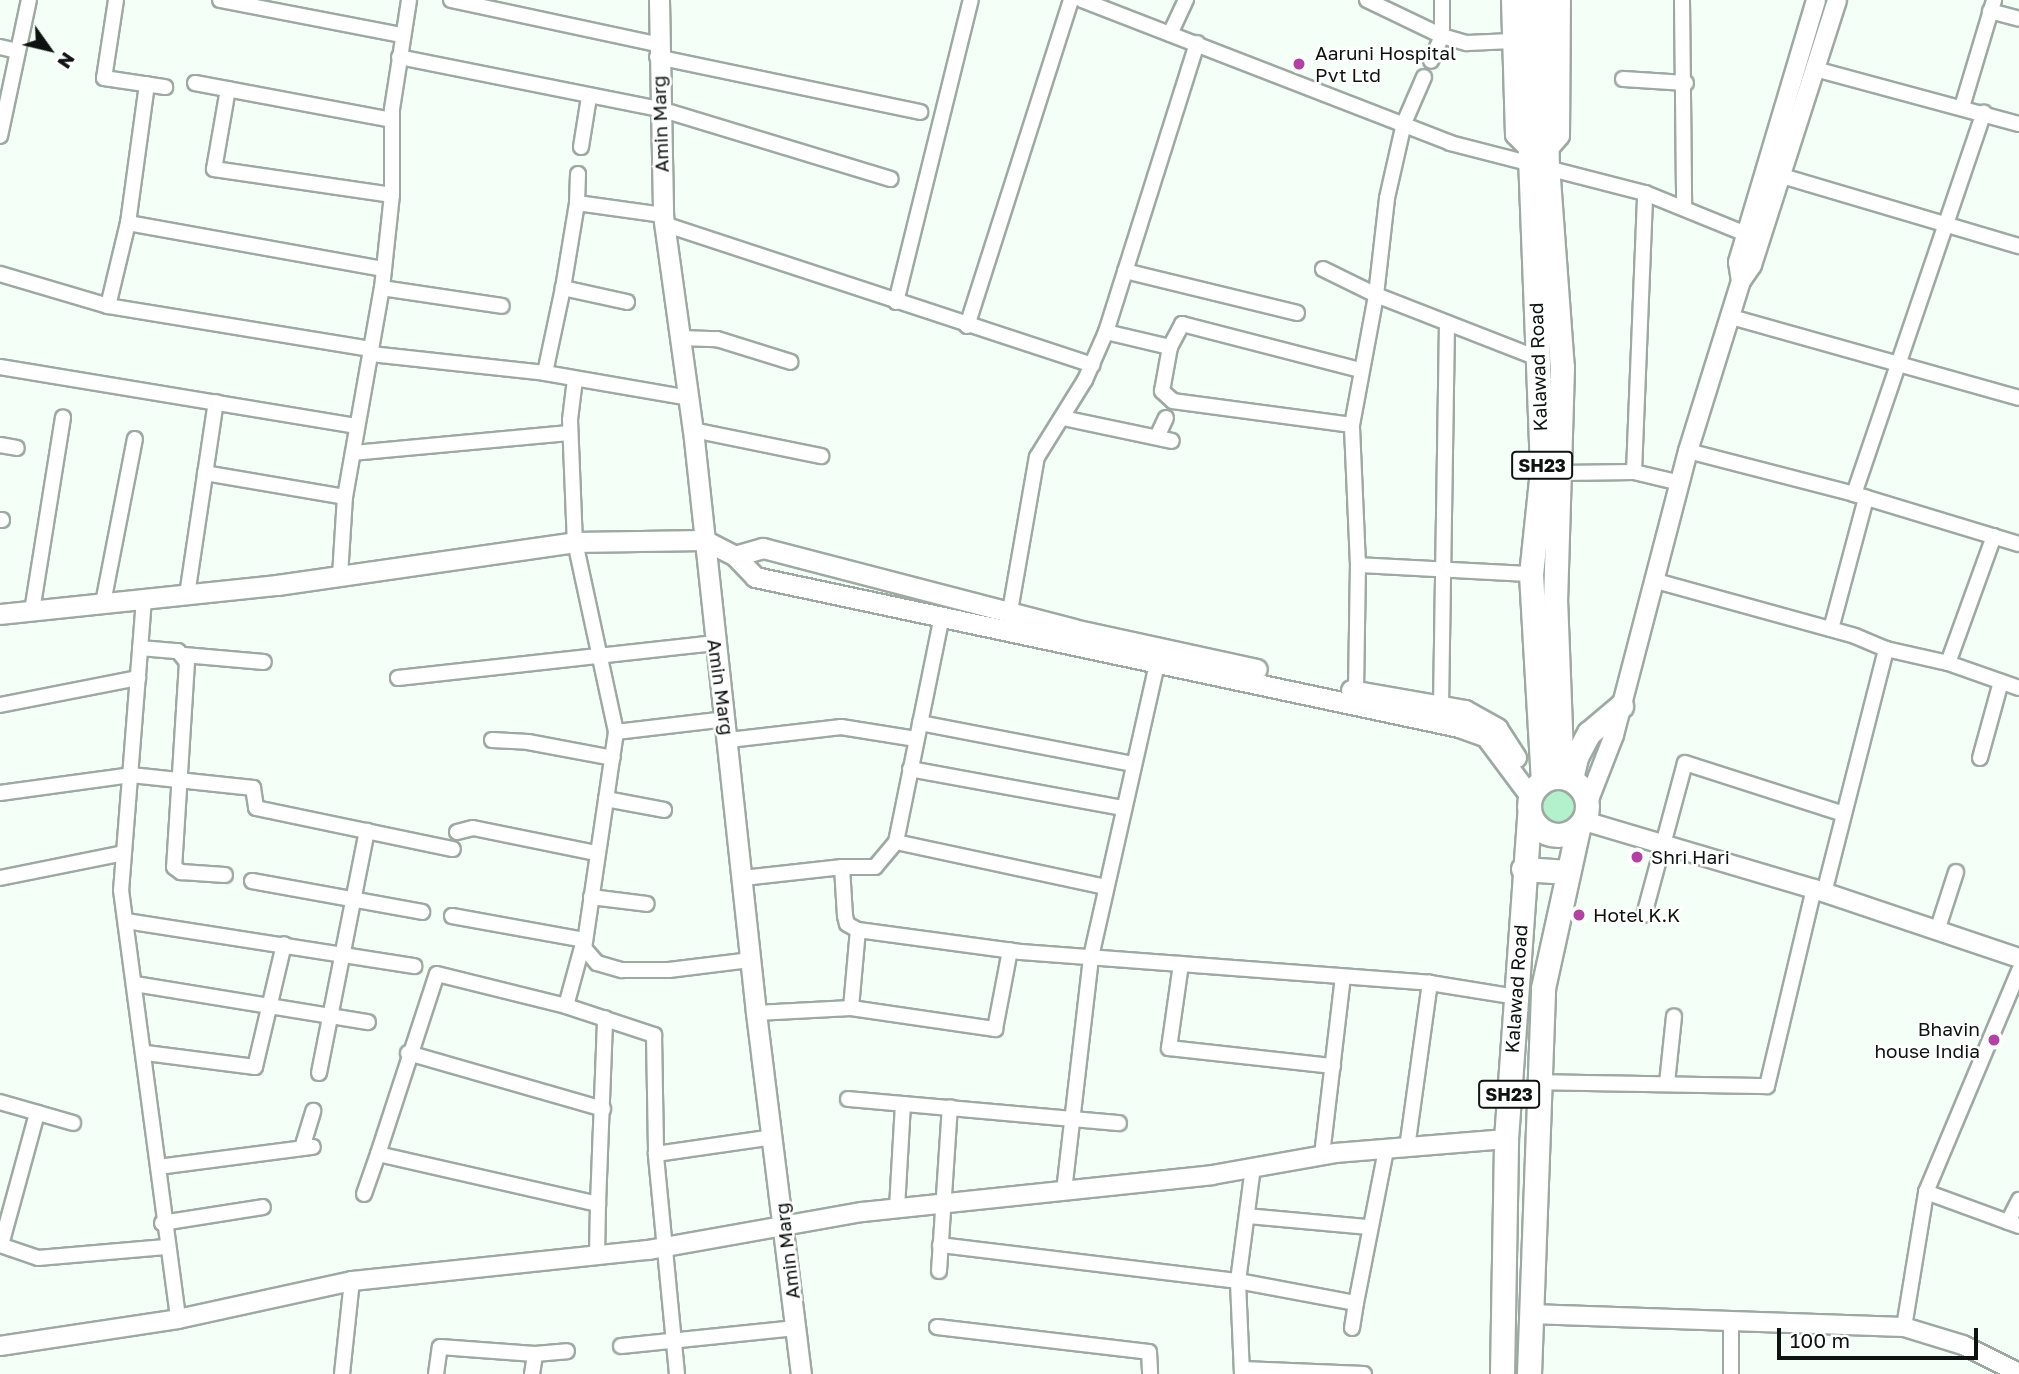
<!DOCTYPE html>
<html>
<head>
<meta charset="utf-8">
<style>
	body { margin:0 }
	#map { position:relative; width:2019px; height:1374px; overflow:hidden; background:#f4fff8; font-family:"Golos Text",sans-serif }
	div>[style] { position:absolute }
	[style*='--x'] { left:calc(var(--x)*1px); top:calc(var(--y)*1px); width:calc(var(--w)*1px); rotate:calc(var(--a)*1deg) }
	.green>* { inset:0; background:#b3f1cd }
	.roads { filter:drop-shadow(2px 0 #9fa9a3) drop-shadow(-2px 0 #9fa9a3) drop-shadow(0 2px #9fa9a3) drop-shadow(0 -2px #9fa9a3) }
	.minor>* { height:14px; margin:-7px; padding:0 7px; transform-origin:7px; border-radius:7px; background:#fff }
	.tertiary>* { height:18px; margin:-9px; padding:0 9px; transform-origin:9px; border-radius:9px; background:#fff }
	.secondary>* { height:19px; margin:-9.5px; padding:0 9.5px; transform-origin:9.5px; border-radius:9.5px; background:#fff }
	.primary>* { height:23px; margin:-11.5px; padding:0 11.5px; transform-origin:11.5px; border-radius:11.5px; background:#fff }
	.primary>.ring { margin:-11.5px; padding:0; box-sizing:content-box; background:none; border:23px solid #fff; border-radius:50% }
	.dots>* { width:19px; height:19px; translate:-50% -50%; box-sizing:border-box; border:4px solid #fff; border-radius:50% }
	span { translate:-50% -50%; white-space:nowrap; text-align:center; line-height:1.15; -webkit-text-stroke:5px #fff; paint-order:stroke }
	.shield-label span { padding:2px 5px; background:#fff; border:2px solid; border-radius:5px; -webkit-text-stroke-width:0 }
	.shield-label { font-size:18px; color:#0e1210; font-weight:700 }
	.poi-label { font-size:19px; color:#0e1210 }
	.left { translate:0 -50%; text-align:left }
	.right { translate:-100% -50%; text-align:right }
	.street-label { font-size:19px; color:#0e1210 }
	.north { position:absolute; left:14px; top:14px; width:70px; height:70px; -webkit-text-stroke:5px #fff; paint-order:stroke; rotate:124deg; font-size:19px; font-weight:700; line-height:28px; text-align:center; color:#0e1210 }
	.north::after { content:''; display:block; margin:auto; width:24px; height:32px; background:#0e1210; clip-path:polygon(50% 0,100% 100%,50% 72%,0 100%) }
	.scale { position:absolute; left:1777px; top:1328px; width:201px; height:32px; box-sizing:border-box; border:4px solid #0e1210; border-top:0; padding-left:9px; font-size:21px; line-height:24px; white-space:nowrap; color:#0e1210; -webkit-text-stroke:5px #fff; paint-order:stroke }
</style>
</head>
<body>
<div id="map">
	<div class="green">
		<i style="clip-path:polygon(1553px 783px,1575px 788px,1577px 797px,1576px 819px,1554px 836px,1547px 833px,1539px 812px)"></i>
	</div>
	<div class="roads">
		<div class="minor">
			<i style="--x:116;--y:0;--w:79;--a:98.7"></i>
			<i style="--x:104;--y:78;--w:62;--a:8.4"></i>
			<i style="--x:220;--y:0;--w:184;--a:10.9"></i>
			<i style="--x:451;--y:0;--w:211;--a:12.1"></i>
			<i style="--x:1082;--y:0;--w:395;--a:21.2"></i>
			<i style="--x:1450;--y:143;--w:201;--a:14.4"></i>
			<i style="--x:1645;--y:193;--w:109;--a:22.1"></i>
			<i style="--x:1367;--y:0;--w:83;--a:25.6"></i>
			<i style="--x:1442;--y:36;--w:27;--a:114"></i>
			<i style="--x:1442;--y:0;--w:36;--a:90"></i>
			<i style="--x:1442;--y:36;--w:26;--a:16"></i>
			<i style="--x:1467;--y:43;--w:45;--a:-2.5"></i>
			<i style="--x:1682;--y:0;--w:206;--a:89.4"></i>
			<i style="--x:1990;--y:11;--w:30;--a:15"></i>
			<i style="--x:1170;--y:34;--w:38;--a:-65"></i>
			<i style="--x:0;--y:47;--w:17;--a:13"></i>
			<i style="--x:399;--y:57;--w:266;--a:11.3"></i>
			<i style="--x:660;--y:109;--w:241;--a:16.9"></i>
			<i style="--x:657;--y:57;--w:269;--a:11.8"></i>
			<i style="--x:1815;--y:69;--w:211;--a:15.1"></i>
			<i style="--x:1623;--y:79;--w:63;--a:3.6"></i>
			<i style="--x:195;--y:83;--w:200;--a:10.6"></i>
			<i style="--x:228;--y:89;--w:81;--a:99.9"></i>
			<i style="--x:214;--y:169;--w:180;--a:8.3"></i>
			<i style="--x:1962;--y:107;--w:112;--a:-73.3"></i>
			<i style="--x:0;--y:136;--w:139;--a:-78"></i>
			<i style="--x:581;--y:147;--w:51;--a:-80.9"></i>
			<i style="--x:1772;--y:173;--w:258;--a:16.5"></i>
			<i style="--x:577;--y:203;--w:29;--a:-88"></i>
			<i style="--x:128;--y:223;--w:260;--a:10.2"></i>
			<i style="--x:664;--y:224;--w:451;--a:18.2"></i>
			<i style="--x:1323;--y:269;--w:59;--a:26.1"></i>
			<i style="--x:1376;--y:295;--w:174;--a:21.3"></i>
			<i style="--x:1125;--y:271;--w:177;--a:13.7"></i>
			<i style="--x:0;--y:274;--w:113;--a:16.5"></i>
			<i style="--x:108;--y:306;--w:267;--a:9.3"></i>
			<i style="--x:382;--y:288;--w:121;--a:8.5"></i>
			<i style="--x:563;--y:288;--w:86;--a:-80.6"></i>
			<i style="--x:577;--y:203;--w:87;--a:7.9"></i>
			<i style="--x:627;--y:302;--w:66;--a:-167.7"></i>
			<i style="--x:563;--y:288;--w:87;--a:102"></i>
			<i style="--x:545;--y:373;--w:146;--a:9.8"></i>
			<i style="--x:896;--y:302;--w:311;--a:-76.1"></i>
			<i style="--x:108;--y:306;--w:85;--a:-76.5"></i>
			<i style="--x:128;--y:223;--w:140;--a:-82.2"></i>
			<i style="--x:1731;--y:317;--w:299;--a:15.7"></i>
			<i style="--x:967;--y:326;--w:342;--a:-72.3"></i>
			<i style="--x:1106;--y:332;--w:66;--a:13.2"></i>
			<i style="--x:680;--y:338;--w:37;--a:2"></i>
			<i style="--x:717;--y:339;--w:77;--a:17.3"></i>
			<i style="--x:371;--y:354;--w:175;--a:6.2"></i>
			<i style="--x:0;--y:367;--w:362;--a:9.4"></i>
			<i style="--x:575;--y:379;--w:41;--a:97"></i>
			<i style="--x:570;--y:420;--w:122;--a:87.7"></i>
			<i style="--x:575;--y:542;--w:194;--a:77.8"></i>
			<i style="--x:616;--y:732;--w:218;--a:98.4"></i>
			<i style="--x:584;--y:948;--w:20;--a:49"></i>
			<i style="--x:597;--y:963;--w:26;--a:16"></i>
			<i style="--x:622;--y:970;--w:47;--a:0"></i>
			<i style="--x:669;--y:970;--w:83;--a:-7"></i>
			<i style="--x:1063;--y:418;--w:111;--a:11.9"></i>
			<i style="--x:1352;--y:425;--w:181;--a:-172.4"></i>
			<i style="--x:1173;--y:401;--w:15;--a:-138"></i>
			<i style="--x:1162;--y:391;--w:45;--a:-79.7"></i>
			<i style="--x:1170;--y:347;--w:26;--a:-62"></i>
			<i style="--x:1182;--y:324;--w:184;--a:14.5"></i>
			<i style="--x:693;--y:430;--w:131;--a:11.5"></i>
			<i style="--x:1157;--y:437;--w:21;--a:-65"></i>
			<i style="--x:0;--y:445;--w:17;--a:10"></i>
			<i style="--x:1688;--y:451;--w:171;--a:14.5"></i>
			<i style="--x:1854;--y:494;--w:172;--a:16.9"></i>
			<i style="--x:353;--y:453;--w:218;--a:-5.3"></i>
			<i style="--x:1634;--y:472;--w:47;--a:13.4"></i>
			<i style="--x:205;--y:473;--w:142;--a:9.7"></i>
			<i style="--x:1561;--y:473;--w:73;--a:-0.8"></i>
			<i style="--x:1634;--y:472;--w:279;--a:-87.7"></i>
			<i style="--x:1854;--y:494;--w:403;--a:-71.2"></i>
			<i style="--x:0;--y:520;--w:2;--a:0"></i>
			<i style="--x:1358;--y:565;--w:140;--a:-92.5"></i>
			<i style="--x:1352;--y:425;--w:132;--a:-79.5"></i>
			<i style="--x:1376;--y:295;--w:98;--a:-83.5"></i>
			<i style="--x:1387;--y:198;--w:77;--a:-77.2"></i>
			<i style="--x:1404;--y:123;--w:50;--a:-66.5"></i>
			<i style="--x:340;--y:576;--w:79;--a:-86.4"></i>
			<i style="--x:345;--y:497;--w:212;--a:-80"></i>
			<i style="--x:382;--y:288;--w:94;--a:-83.9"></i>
			<i style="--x:392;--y:195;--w:86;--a:-90"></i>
			<i style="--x:392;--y:109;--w:110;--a:-81.1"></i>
			<i style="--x:1656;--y:581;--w:206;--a:15.4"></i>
			<i style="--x:1855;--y:636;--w:34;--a:23"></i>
			<i style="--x:187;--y:595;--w:195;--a:-81.5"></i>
			<i style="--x:144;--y:599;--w:292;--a:94.5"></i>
			<i style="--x:121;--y:890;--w:433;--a:82.4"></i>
			<i style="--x:103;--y:603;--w:167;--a:-79"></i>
			<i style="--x:32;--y:611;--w:196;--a:-80.9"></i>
			<i style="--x:1010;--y:611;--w:156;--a:-80.1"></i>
			<i style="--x:1037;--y:457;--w:91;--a:-58.1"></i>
			<i style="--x:1085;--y:380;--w:52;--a:-66.4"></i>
			<i style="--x:1106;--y:332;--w:303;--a:-72.5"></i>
			<i style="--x:1831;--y:629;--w:136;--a:-75"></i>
			<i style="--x:140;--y:648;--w:38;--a:5"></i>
			<i style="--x:178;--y:651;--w:14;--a:51"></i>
			<i style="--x:187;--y:662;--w:205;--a:93.6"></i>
			<i style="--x:174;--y:867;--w:9;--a:36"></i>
			<i style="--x:181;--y:872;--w:44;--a:3.9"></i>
			<i style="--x:184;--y:655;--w:80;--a:5"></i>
			<i style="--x:1948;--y:663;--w:135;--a:-70.1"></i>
			<i style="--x:398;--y:678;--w:319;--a:-6.3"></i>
			<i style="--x:1356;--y:691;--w:126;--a:-89.1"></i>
			<i style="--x:1358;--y:565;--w:173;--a:3"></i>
			<i style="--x:0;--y:705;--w:141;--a:-11.1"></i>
			<i style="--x:1441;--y:706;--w:383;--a:-89.1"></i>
			<i style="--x:920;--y:723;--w:217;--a:10.9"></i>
			<i style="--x:616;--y:732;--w:111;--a:-6.7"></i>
			<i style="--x:492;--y:740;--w:36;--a:3"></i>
			<i style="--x:528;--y:742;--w:86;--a:10.7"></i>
			<i style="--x:729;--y:740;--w:113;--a:-6.6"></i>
			<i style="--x:841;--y:727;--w:76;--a:9.1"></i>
			<i style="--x:1980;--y:758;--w:79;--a:-74.6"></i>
			<i style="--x:910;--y:769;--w:217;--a:10.4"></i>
			<i style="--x:0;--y:793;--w:132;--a:-7.8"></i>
			<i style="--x:131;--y:775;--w:123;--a:6.1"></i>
			<i style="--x:253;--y:788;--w:20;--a:81"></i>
			<i style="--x:256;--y:808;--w:201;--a:11.8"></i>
			<i style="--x:606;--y:799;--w:59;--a:10.7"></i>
			<i style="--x:457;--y:832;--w:16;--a:-14"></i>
			<i style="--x:473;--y:828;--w:126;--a:11.5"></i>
			<i style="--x:896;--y:842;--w:215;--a:12.1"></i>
			<i style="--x:842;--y:867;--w:33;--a:0"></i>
			<i style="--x:875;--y:867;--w:33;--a:-50"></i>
			<i style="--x:896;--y:842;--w:226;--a:-78.5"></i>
			<i style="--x:0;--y:878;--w:126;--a:-11.4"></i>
			<i style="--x:743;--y:878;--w:100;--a:-6.3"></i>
			<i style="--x:842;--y:867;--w:49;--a:86.5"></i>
			<i style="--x:845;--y:916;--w:8;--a:76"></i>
			<i style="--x:847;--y:924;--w:13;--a:29"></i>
			<i style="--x:858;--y:930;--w:164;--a:7.7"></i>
			<i style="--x:1021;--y:952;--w:410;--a:4.3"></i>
			<i style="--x:1430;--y:983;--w:87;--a:9.2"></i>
			<i style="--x:252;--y:881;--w:173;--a:10.3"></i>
			<i style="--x:1824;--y:893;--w:252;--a:-75.7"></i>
			<i style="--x:1886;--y:649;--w:64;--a:12.7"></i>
			<i style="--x:1948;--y:663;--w:75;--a:19.4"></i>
			<i style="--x:591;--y:897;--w:56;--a:7.1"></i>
			<i style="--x:1644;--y:915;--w:157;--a:-74.9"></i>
			<i style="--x:1685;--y:763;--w:164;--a:17.8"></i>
			<i style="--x:452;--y:916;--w:134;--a:10.3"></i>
			<i style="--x:584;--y:940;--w:68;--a:105.3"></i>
			<i style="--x:126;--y:921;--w:292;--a:8.9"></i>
			<i style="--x:1937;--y:931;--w:62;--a:-72.1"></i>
			<i style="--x:1181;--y:964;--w:85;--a:98.1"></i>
			<i style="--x:1169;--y:1048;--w:165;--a:6.3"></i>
			<i style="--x:135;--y:984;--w:236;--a:9.3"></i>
			<i style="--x:851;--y:1008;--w:78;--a:-84.9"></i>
			<i style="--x:756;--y:1013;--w:95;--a:-3"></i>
			<i style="--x:851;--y:1008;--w:146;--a:8.3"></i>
			<i style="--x:995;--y:1029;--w:80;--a:-79.2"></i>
			<i style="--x:146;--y:1053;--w:110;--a:7.3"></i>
			<i style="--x:255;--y:1067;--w:126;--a:-76.7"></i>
			<i style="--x:408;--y:1053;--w:203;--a:16"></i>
			<i style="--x:319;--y:1073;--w:247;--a:-78.8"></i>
			<i style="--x:1536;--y:1082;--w:231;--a:1"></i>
			<i style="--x:1767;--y:1086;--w:203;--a:-76.6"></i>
			<i style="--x:1667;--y:1083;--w:67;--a:-84"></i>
			<i style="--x:848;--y:1099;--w:272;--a:5.1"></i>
			<i style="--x:0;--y:1102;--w:76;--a:16"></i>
			<i style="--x:302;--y:1148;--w:39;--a:-73"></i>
			<i style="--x:1407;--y:1148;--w:167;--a:-82.1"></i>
			<i style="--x:378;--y:1154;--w:189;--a:-71.9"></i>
			<i style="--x:437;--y:974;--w:133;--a:13.9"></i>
			<i style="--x:566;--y:1006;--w:93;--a:18.2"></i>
			<i style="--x:654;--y:1035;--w:119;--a:89"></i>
			<i style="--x:1322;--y:1155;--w:179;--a:-83.3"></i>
			<i style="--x:158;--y:1167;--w:156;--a:-7.4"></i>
			<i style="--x:1064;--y:1191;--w:236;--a:-83.4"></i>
			<i style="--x:1091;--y:957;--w:310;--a:-77.3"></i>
			<i style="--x:1926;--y:1192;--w:99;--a:20.1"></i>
			<i style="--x:364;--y:1194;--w:42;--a:-70.7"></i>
			<i style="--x:378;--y:1154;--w:226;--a:12.8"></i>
			<i style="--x:598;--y:1204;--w:50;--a:91.1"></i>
			<i style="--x:598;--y:1204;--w:186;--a:-87.8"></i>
			<i style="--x:897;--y:1208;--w:104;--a:-86.7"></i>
			<i style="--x:1247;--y:1216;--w:121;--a:5.2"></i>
			<i style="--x:2008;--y:1222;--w:25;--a:-63"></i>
			<i style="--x:162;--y:1223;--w:102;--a:-9"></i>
			<i style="--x:0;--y:1245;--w:40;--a:18.9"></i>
			<i style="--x:38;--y:1258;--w:128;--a:-4.9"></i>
			<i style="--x:1;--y:1245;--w:137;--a:-74.7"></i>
			<i style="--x:940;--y:1245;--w:300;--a:6.9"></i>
			<i style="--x:1238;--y:1281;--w:120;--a:10.6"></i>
			<i style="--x:1356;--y:1303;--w:156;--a:-78.9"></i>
			<i style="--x:939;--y:1271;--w:164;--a:-86.2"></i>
			<i style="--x:937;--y:1327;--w:213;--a:6.7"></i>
			<i style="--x:1149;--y:1352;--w:22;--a:87"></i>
			<i style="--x:1904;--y:1327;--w:137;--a:-80.7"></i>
			<i style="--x:1926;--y:1192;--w:240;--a:-67.2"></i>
			<i style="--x:1352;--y:1328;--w:25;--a:-81"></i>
			<i style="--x:621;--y:1346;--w:176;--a:-5.9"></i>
			<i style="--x:1242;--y:1369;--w:122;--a:2.3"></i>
			<i style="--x:342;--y:1374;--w:94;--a:-83.9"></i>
			<i style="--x:436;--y:1374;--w:27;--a:-82"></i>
			<i style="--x:440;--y:1347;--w:95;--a:4.2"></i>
			<i style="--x:535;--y:1354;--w:32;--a:-5"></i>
			<i style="--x:532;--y:1374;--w:20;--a:-81"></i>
			<i style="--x:677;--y:1374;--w:221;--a:-95.5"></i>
			<i style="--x:656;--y:1154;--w:119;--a:-8.2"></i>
			<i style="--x:1242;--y:1374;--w:93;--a:-92.5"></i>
			<i style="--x:1238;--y:1281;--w:115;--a:-82.5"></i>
			<i style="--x:1731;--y:1374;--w:52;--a:-90"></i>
		</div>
		<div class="tertiary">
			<i style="--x:1511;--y:0;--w:135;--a:88.3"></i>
			<i style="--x:1515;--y:135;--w:20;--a:45"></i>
			<i style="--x:1546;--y:152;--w:21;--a:-49"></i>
			<i style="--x:1560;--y:136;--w:136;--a:-89.6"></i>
			<i style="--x:1741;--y:281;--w:19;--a:-99"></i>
			<i style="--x:1738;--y:262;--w:273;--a:-73.4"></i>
			<i style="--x:1588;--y:802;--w:72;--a:-68.8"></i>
			<i style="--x:1614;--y:735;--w:293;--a:-75.4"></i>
			<i style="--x:1688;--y:451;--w:178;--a:-72.7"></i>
			<i style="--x:1741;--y:281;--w:19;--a:-55"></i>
			<i style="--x:1752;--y:265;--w:278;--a:-72.2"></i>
			<i style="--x:1584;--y:821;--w:240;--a:16.5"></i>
			<i style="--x:1814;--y:889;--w:216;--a:18.6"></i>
			<i style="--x:1530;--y:1314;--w:374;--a:2"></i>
			<i style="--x:1904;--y:1327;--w:62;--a:17"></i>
			<i style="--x:1963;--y:1345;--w:63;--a:26.6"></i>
			<i style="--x:0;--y:1346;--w:180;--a:-8.6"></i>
			<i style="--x:178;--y:1319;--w:178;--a:-12.3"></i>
			<i style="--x:352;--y:1281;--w:298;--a:-6"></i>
			<i style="--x:648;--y:1250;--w:217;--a:-10.1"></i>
			<i style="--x:862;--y:1212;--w:352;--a:-6"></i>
			<i style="--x:1212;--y:1175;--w:125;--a:-10.1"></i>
			<i style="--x:1335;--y:1153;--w:172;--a:-4.7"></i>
		</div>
		<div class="secondary">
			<i style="--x:659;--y:0;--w:215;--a:88.9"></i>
			<i style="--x:663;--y:215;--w:217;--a:82.1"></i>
			<i style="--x:693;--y:430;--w:586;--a:83.83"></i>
			<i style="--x:756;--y:1013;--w:364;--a:82.9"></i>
			<i style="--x:735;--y:556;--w:29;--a:-16"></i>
			<i style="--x:763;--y:548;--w:320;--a:14.6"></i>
			<i style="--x:1073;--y:629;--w:188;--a:12.3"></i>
			<i style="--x:0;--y:614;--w:279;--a:-6"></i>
			<i style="--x:277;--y:585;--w:301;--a:-8.2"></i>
			<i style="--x:575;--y:542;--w:129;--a:-0.9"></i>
			<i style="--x:704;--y:540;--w:35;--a:27"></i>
			<i style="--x:735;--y:556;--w:29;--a:46"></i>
			<i style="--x:755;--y:577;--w:720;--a:12.03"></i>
			<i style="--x:1459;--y:727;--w:29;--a:20"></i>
			<i style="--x:1486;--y:737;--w:74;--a:53.3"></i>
			<i style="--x:1351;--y:690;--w:116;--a:10"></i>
			<i style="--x:1465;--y:710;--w:37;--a:29"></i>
			<i style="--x:1497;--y:728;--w:35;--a:57"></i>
		</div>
		<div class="primary">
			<i style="--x:1524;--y:0;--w:470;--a:87.8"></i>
			<i style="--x:1542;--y:470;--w:105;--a:96"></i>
			<i style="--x:1531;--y:574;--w:207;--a:86.7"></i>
			<i style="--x:1544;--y:0;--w:165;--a:89"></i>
			<i style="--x:1547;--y:165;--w:203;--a:85.8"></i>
			<i style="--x:1562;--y:367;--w:231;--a:91.7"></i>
			<i style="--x:1555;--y:598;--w:179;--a:87.8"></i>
			<i class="ring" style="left:1529px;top:777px;width:35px;height:35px"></i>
			<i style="--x:1571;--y:779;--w:23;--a:-77"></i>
			<i style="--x:1576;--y:757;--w:27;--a:-62"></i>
			<i style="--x:1589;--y:733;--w:42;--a:-40.2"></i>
			<i style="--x:1523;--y:869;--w:45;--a:3.8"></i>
			<i style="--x:1502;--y:1374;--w:235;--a:-89"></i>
			<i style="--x:1506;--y:1139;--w:325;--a:-85.9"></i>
			<i style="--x:1529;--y:1374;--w:386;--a:-87.9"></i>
			<i style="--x:1543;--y:988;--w:163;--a:-77.6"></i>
		</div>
	</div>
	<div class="dots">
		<i style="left:1299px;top:64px;background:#b042a1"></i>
		<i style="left:1637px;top:857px;background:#b042a1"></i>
		<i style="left:1579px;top:915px;background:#b042a1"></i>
		<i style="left:1994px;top:1040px;background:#b042a1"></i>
	</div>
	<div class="shield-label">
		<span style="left:1542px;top:465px">SH23</span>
		<span style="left:1509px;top:1094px">SH23</span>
	</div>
	<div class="poi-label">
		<span class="left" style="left:1315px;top:64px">Aaruni Hospital<br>Pvt Ltd</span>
		<span class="left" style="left:1651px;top:857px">Shri Hari</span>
		<span class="left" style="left:1593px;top:915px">Hotel K.K</span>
		<span class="right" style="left:1980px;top:1040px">Bhavin<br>house India</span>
	</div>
	<div class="street-label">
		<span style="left:660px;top:124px;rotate:-92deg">Amin Marg</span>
		<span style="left:1538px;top:367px;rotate:-92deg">Kalawad Road</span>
		<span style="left:721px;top:687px;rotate:82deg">Amin Marg</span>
		<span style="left:1516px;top:989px;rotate:-86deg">Kalawad Road</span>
		<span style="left:787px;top:1251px;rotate:-97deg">Amin Marg</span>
	</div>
	<div class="north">N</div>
	<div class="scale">100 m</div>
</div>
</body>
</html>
